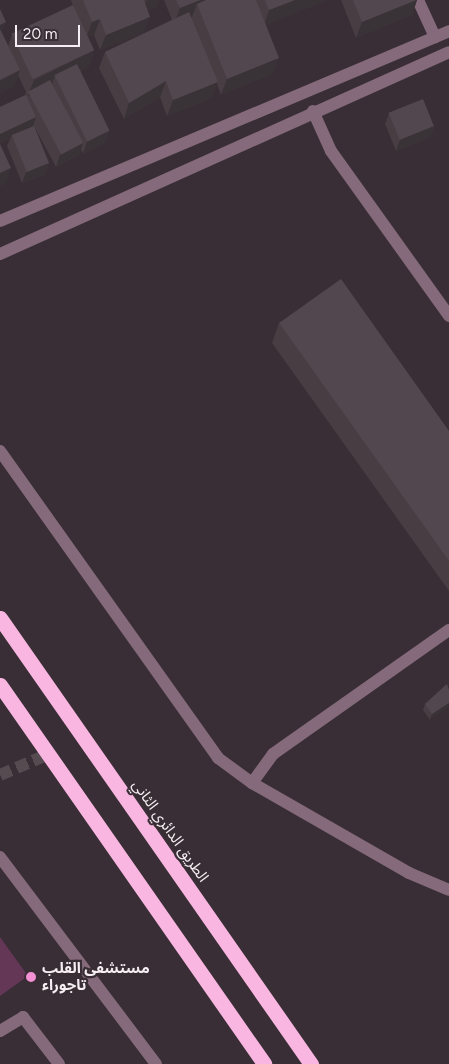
<!DOCTYPE html>
<html>
<head>
<meta charset="utf-8">
<style>
	body { margin:0 }
	#map { position:relative; width:449px; height:1064px; overflow:hidden; background:#392e35; font-family:Figtree,"Noto Sans Arabic",sans-serif }
	div>[style] { position:absolute }
	[style*='--x'] { left:calc(var(--x)*1px); top:calc(var(--y)*1px); width:calc(var(--w)*1px); rotate:calc(var(--a)*1deg) }
	.green>* { inset:0; background:#633755 }
	.minor-tunnel>* { height:12px; margin-top:-6px; transform-origin:0; background:repeating-linear-gradient(90deg,#554b51 0 12px,transparent 0 18px) }
	.minor>* { height:12px; margin:-6px; padding:0 6px; transform-origin:6px; border-radius:6px; background:#856a7b }
	.highway>* { height:15px; margin:-7.5px; padding:0 7.5px; transform-origin:7.5px; border-radius:7.5px; background:#f9b6e1 }
	.wall>* { inset:0; background:#473d43 }
	.shaded-wall>* { inset:0; background:#393237 }
	.building>* { inset:0; background:#52474e; transform-origin:0 0 }
	.dots>* { width:14px; height:14px; translate:-50% -50%; box-sizing:border-box; border:2px solid #392e35; border-radius:50% }
	span { translate:-50% -50%; white-space:nowrap; text-align:center; line-height:1.15; -webkit-text-stroke:4.5px #392e35; paint-order:stroke }
	.street-label { font-size:15px; color:#f5eef2 }
	.poi-label { font-size:15px; color:#f5eef2; font-weight:700 }
	.left { translate:0 -50%; text-align:left }
	.scale { position:absolute; left:15px; top:25px; width:65px; height:22px; box-sizing:border-box; border:2px solid #f5eef2; border-top:0; padding-left:6px; font-size:15px; line-height:18px; white-space:nowrap; color:#f5eef2; -webkit-text-stroke:4px #392e35; paint-order:stroke }
</style>
</head>
<body>
<div id="map">
	<div class="green">
		<i style="clip-path:polygon(0 937px,28px 976px,0 996px)"></i>
	</div>
	<div class="minor-tunnel">
		<i style="--x:0;--y:775;--w:53;--a:-23.2"></i>
	</div>
	<div class="minor">
		<i style="--x:418;--y:0;--w:41;--a:65.3"></i>
		<i style="--x:313;--y:111;--w:44;--a:65.8"></i>
		<i style="--x:331;--y:151;--w:203;--a:54.4"></i>
		<i style="--x:0;--y:221;--w:488;--a:-22.9"></i>
		<i style="--x:0;--y:254;--w:492;--a:-24.2"></i>
		<i style="--x:0;--y:451;--w:377;--a:54.6"></i>
		<i style="--x:218;--y:758;--w:42;--a:36.3"></i>
		<i style="--x:252;--y:783;--w:181;--a:29.8"></i>
		<i style="--x:409;--y:873;--w:43;--a:23"></i>
		<i style="--x:252;--y:783;--w:36;--a:-54"></i>
		<i style="--x:273;--y:754;--w:215;--a:-35.2"></i>
		<i style="--x:0;--y:857;--w:259;--a:53"></i>
		<i style="--x:0;--y:1031;--w:27;--a:-31"></i>
		<i style="--x:23;--y:1017;--w:59;--a:52.5"></i>
	</div>
	<div class="highway">
		<i style="--x:0;--y:618;--w:544;--a:55.11"></i>
		<i style="--x:0;--y:685;--w:462;--a:55.1"></i>
	</div>
	<div class="wall">
		<i style="clip-path:polygon(71px 0,159px 0,157px 6px,148px 10px,144px 33px,100px 50px,94px 35px,88px 37px,94px 50px,89px 66px,80px 71px,109px 131px,105px 143px,83px 154px,81px 149px,79px 155px,56px 167px,34px 126px,49px 163px,45px 175px,22px 183px,7px 146px,10px 139px,0 143px,0 107px,25px 95px,26px 92px,18px 75px,14px 86px,0 93px,0 9px,2px 33px,8px 46px,12px 35px,74px 8px)"></i>
		<i style="clip-path:polygon(164px 0,327px 0,266px 25px,273px 74px,221px 95px,217px 84px,212px 98px,167px 116px,160px 97px,124px 119px,99px 68px,105px 52px,172px 20px)"></i>
		<i style="clip-path:polygon(341px 0,417px 0,412px 15px,356px 38px)"></i>
		<i style="clip-path:polygon(389px 113px,434px 126px,430px 138px,396px 151px,385px 124px)"></i>
		<i style="clip-path:polygon(279px 323px,449px 431px,449px 591px,272px 343px)"></i>
		<i style="clip-path:polygon(447px 684px,430px 720px,423px 710px,425px 704px)"></i>
	</div>
	<div class="shaded-wall">
		<i style="clip-path:polygon(148px 0,159px 0,157px 6px,141px 13px,146px 1px)"></i>
		<i style="clip-path:polygon(200px 0,234px 0,197px 4px,192px 17px,174px 24px,180px 8px)"></i>
		<i style="clip-path:polygon(295px 0,327px 0,264px 26px,269px 10px)"></i>
		<i style="clip-path:polygon(417px 0,412px 15px,356px 38px,362px 22px)"></i>
		<i style="clip-path:polygon(150px 17px,144px 33px,100px 50px,106px 35px)"></i>
		<i style="clip-path:polygon(100px 19px,94px 35px,86px 38px,92px 22px)"></i>
		<i style="clip-path:polygon(6px 22px,0 38px,0 25px)"></i>
		<i style="clip-path:polygon(94px 50px,89px 66px,58px 81px,55px 75px,52px 84px,28px 96px,34px 80px)"></i>
		<i style="clip-path:polygon(279px 58px,273px 74px,221px 95px,227px 79px)"></i>
		<i style="clip-path:polygon(20px 70px,14px 86px,0 93px,0 80px)"></i>
		<i style="clip-path:polygon(166px 81px,160px 97px,124px 119px,129px 103px)"></i>
		<i style="clip-path:polygon(218px 82px,212px 98px,167px 116px,173px 100px)"></i>
		<i style="clip-path:polygon(36px 117px,32px 129px,12px 135px,10px 139px,0 143px,0 134px)"></i>
		<i style="clip-path:polygon(434px 126px,430px 138px,396px 151px,400px 140px)"></i>
		<i style="clip-path:polygon(109px 131px,105px 143px,83px 154px,87px 142px)"></i>
		<i style="clip-path:polygon(83px 143px,79px 155px,56px 167px,60px 155px)"></i>
		<i style="clip-path:polygon(49px 163px,45px 175px,22px 183px,26px 172px)"></i>
		<i style="clip-path:polygon(11px 168px,6px 184px,0 186px,0 173px)"></i>
		<i style="clip-path:polygon(449px 703px,449px 707px,430px 720px,432px 714px)"></i>
	</div>
	<div class="building">
		<i style="clip-path:polygon(83px 0,144px 0,150px 17px,106px 35px,100px 19px,92px 22px)"></i>
		<i style="clip-path:polygon(176px 0,200px 0,180px 8px)"></i>
		<i style="clip-path:polygon(206px 0,256px 0,279px 58px,227px 79px,197px 4px)"></i>
		<i style="clip-path:polygon(265px 0,295px 0,269px 10px)"></i>
		<i style="clip-path:polygon(353px 0,416px 0,362px 22px)"></i>
		<i style="left:73px;top:5px;width:50px;height:68px;rotate:65deg"></i>
		<i style="clip-path:polygon(0 9px,6px 22px,0 25px)"></i>
		<i style="clip-path:polygon(189px 12px,218px 82px,173px 100px,166px 81px,129px 103px,105px 52px)"></i>
		<i style="clip-path:polygon(0 29px,20px 70px,0 80px)"></i>
		<i style="left:77px;top:64px;width:74px;height:25px;rotate:64deg"></i>
		<i style="left:50px;top:80px;width:71px;height:25px;rotate:62deg"></i>
		<i style="clip-path:polygon(26px 95px,36px 117px,0 134px,0 107px)"></i>
		<i style="left:423px;top:99px;width:29px;height:37px;rotate:68deg"></i>
		<i style="left:34px;top:126px;width:40px;height:24px;rotate:68deg"></i>
		<i style="clip-path:polygon(0 144px,11px 168px,0 173px)"></i>
		<i style="clip-path:polygon(341px 279px,449px 431px,449px 561px,279px 323px)"></i>
		<i style="clip-path:polygon(447px 684px,449px 690px,449px 703px,432px 714px,425px 704px)"></i>
	</div>
	<div class="dots">
		<i style="left:31px;top:977px;background:#f491d4"></i>
	</div>
	<div class="street-label">
		<span style="left:170px;top:831px;rotate:55deg">الطريق الدائري الثاني</span>
	</div>
	<div class="poi-label">
		<span class="left" style="left:42px;top:977px">مستشفى القلب<br>تاجوراء</span>
	</div>
	<div class="scale">20 m</div>
</div>
</body>
</html>
